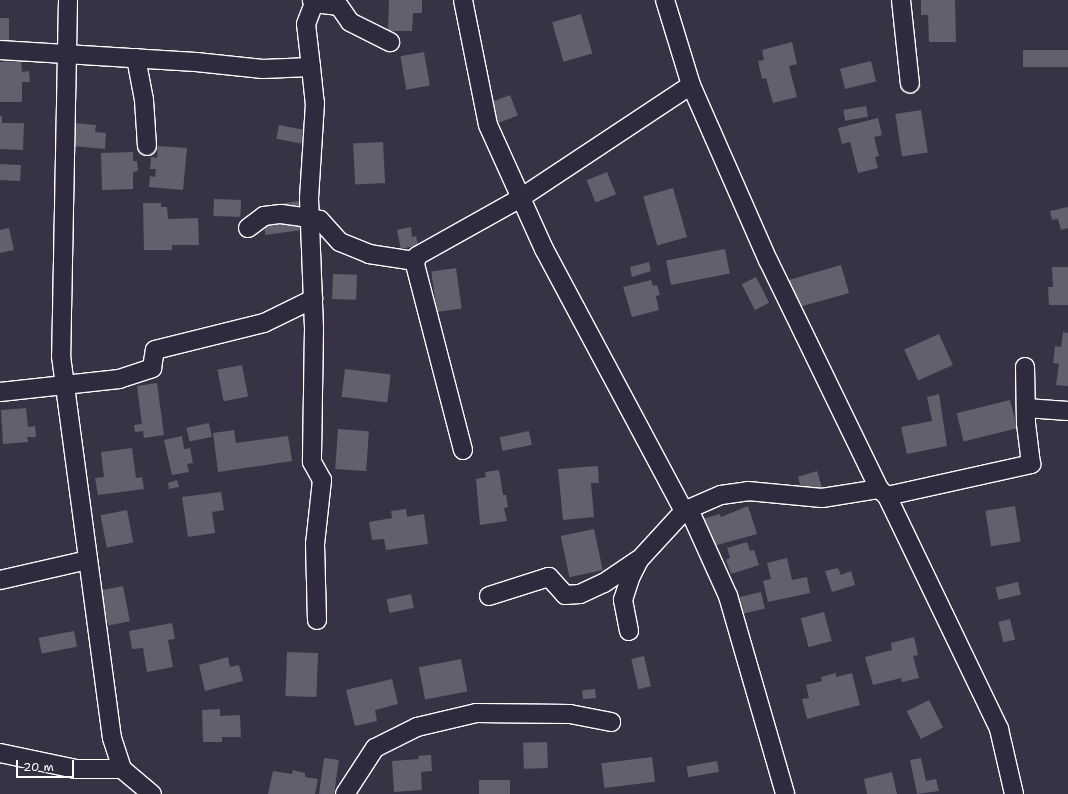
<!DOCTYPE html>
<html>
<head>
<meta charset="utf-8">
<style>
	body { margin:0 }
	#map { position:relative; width:1068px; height:794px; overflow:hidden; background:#373345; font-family:"Shantell Sans",sans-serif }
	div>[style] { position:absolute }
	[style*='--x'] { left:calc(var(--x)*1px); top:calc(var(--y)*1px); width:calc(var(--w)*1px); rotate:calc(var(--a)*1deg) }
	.building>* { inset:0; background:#635f6d; transform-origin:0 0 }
	.roads { filter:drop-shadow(1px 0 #fff) drop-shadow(-1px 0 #fff) drop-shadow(0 1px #fff) drop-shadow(0 -1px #fff) }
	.minor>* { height:18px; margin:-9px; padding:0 9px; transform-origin:9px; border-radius:9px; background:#2f2a3d }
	span { translate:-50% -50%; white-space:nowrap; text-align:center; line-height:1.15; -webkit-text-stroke:3.5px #2f2a3d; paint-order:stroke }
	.scale { position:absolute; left:16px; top:760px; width:58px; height:18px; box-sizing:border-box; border:2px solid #fff; border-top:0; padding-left:5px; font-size:12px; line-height:14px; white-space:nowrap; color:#fff; -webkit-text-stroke:3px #2f2a3d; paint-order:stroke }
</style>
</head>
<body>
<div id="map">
	<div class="building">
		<i style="clip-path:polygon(389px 0,422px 0,422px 13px,413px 13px,412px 31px,388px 31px)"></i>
		<i style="clip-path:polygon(921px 0,955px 0,956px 42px,929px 42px,928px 15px,921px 15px)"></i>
		<i style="left:581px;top:14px;width:41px;height:30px;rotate:74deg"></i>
		<i style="left:0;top:18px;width:9px;height:27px"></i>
		<i style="clip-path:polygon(792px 42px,797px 64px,789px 66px,797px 97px,773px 103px,766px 78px,762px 79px,758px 61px,764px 60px,762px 50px)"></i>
		<i style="left:1068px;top:50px;width:17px;height:45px;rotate:90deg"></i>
		<i style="left:424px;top:52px;width:34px;height:24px;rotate:80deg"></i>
		<i style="clip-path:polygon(21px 61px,22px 72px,29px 71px,30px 82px,22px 82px,22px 102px,0 102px,0 62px)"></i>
		<i style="left:871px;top:61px;width:21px;height:32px;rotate:76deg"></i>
		<i style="left:510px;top:95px;width:22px;height:27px;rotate:69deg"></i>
		<i style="left:866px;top:106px;width:11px;height:23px;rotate:80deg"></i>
		<i style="left:921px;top:110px;width:43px;height:26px;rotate:81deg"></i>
		<i style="clip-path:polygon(0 116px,2px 116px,2px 123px,24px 123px,23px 150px,0 149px)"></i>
		<i style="clip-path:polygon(878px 118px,882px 135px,874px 137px,879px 156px,875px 157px,878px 168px,858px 173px,850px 142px,842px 144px,838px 128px)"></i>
		<i style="clip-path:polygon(75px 123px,96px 125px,95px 132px,106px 133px,105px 149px,73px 146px)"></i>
		<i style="left:279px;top:125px;width:25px;height:14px;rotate:11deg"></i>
		<i style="left:383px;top:142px;width:41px;height:30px;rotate:87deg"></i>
		<i style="clip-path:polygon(158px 146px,187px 148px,183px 190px,149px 187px,150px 176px,155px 177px,156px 169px,150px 169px,151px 157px,157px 158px)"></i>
		<i style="clip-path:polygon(133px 152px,133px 161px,137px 161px,138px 171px,133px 172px,133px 189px,102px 190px,101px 153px)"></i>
		<i style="left:0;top:164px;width:21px;height:16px;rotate:3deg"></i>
		<i style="left:607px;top:172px;width:24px;height:22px;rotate:68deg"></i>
		<i style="left:673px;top:188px;width:51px;height:31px;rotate:74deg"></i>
		<i style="left:214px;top:199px;width:27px;height:17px;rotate:2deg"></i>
		<i style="left:299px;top:201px;width:29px;height:38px;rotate:82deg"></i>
		<i style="clip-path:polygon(143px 203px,161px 203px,161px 207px,167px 207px,168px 219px,198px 218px,199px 245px,172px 245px,172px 250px,144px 250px)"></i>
		<i style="clip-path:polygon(1068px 207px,1068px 228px,1061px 230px,1058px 219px,1052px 220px,1050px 211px)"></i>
		<i style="clip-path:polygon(411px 227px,412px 237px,416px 236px,418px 245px,401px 249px,397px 230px)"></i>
		<i style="clip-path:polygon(9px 228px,14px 250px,0 253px,0 230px)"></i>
		<i style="left:725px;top:249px;width:25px;height:60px;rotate:79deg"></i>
		<i style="clip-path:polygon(649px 262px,651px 271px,632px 277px,630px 267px)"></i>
		<i style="left:841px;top:265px;width:29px;height:58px;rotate:74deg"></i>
		<i style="clip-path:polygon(1052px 267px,1068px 267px,1068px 305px,1049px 305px,1048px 287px,1053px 287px)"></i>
		<i style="left:456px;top:268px;width:41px;height:25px;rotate:82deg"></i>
		<i style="left:333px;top:274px;width:24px;height:25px;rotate:2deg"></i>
		<i style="left:756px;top:277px;width:29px;height:16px;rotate:63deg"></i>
		<i style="clip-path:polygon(651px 280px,653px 286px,657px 285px,660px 295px,656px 296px,659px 310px,632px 317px,623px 287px)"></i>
		<i style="clip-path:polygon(1063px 332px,1068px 333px,1068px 386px,1056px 385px,1059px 364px,1053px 363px,1055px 346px,1061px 347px)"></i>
		<i style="left:939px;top:334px;width:34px;height:38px;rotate:66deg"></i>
		<i style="left:242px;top:365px;width:32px;height:25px;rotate:79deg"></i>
		<i style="left:345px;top:369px;width:46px;height:28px;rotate:7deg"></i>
		<i style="clip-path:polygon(157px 383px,164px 435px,144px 438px,143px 431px,135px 432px,134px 425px,142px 424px,137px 386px)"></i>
		<i style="clip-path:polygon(939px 394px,947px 446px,907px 454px,901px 427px,932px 421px,927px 397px)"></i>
		<i style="left:1010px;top:400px;width:29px;height:55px;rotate:76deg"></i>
		<i style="clip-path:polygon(26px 408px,28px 427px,35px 426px,36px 437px,27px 437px,28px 442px,3px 444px,1px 410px)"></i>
		<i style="left:209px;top:423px;width:14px;height:23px;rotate:78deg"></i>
		<i style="left:338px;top:429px;width:31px;height:40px;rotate:4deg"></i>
		<i style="clip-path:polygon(234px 430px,236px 443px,288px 436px,292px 461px,218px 472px,213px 433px)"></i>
		<i style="left:529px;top:431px;width:14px;height:30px;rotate:78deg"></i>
		<i style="clip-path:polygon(182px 436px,184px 449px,190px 448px,193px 463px,187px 464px,189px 472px,172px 475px,164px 440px)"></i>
		<i style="clip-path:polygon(132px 448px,136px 478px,142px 477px,144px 489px,98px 495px,95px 478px,104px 477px,101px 452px)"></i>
		<i style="clip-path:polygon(598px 466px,599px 483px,591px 483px,594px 517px,563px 520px,558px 469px)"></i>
		<i style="clip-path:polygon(499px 470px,503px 495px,506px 495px,508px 507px,504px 508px,507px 521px,480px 525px,476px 479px,486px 477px,485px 472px)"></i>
		<i style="left:817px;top:471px;width:17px;height:20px;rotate:73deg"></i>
		<i style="clip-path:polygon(177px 480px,179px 487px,169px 489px,168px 483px)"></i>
		<i style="clip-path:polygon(221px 492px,224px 510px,212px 512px,215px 533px,188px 537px,182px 497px)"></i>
		<i style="clip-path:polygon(748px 506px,757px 534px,710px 547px,702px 519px,720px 514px,721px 517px)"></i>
		<i style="left:1015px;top:506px;width:36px;height:30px;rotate:81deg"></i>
		<i style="clip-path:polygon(406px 509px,407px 517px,424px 514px,428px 544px,386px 550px,384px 539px,372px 540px,369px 522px,392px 518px,391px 511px)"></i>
		<i style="left:127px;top:510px;width:33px;height:27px;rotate:79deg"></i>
		<i style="left:594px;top:529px;width:42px;height:34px;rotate:78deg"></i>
		<i style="clip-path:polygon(747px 542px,750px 551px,754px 550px,759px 565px,731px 574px,726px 560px,730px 558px,727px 548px)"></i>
		<i style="clip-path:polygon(787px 558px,792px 580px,807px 577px,810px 593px,768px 602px,763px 581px,771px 579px,767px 563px)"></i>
		<i style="clip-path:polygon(838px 568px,841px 575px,851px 571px,855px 585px,832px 592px,825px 571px)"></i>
		<i style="left:1018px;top:582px;width:13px;height:23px;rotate:77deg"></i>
		<i style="left:123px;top:586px;width:36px;height:22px;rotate:79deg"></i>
		<i style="left:761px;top:592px;width:17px;height:24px;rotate:77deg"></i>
		<i style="left:411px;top:594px;width:14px;height:25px;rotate:78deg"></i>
		<i style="left:824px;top:612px;width:30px;height:24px;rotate:75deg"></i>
		<i style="left:1010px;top:619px;width:21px;height:12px;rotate:76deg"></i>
		<i style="clip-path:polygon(172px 623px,175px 639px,168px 640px,173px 667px,147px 672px,143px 648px,132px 649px,129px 631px)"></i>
		<i style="left:74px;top:631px;width:16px;height:36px;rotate:79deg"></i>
		<i style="clip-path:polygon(914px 637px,918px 655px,913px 656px,919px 678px,902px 682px,901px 678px,873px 685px,865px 657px,892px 650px,891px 643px)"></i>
		<i style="left:287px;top:652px;width:31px;height:44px;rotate:2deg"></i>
		<i style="left:644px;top:656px;width:31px;height:13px;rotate:77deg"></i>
		<i style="clip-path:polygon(228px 657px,230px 667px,239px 665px,243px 681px,205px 691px,199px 665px)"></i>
		<i style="left:461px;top:659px;width:33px;height:43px;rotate:79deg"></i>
		<i style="clip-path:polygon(836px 673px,836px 677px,852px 673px,860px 705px,807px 719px,802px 699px,809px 698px,806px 685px,822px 681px,821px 677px)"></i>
		<i style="clip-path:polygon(392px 679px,398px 704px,375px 710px,377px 721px,355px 726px,346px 690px)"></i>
		<i style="left:595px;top:689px;width:9px;height:13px;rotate:84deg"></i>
		<i style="left:929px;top:700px;width:31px;height:25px;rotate:63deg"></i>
		<i style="clip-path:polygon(220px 709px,220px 716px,240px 715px,241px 737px,222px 737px,222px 742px,203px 742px,202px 710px)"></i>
		<i style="left:547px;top:742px;width:26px;height:24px;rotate:88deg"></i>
		<i style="clip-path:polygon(431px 755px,432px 771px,421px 772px,422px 790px,394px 792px,392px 761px,419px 759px,418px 756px)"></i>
		<i style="left:652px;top:757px;width:25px;height:51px;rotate:83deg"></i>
		<i style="left:324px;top:758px;width:15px;height:36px;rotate:8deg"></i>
		<i style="clip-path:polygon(921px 758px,926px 781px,936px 779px,939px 791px,917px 794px,910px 760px)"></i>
		<i style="left:717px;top:761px;width:11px;height:31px;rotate:80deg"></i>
		<i style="clip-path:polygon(293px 770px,305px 773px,305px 777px,318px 779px,315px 794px,268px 794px,273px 771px,292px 774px)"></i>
		<i style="clip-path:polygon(892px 772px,897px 794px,867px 794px,864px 779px)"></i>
		<i style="left:510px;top:780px;width:14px;height:31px;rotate:90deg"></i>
	</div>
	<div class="roads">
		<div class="minor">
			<i style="--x:68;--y:0;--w:356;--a:91.1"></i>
			<i style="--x:61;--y:356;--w:385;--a:82.4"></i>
			<i style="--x:112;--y:738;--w:33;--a:72"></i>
			<i style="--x:122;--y:769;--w:39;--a:40"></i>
			<i style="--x:463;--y:0;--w:127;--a:78.7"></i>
			<i style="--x:488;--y:125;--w:136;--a:65.7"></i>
			<i style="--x:544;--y:249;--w:297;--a:61.9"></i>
			<i style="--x:684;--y:511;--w:8;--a:23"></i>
			<i style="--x:691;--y:514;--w:90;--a:65.7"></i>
			<i style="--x:728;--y:596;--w:206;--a:73.9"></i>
			<i style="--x:665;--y:0;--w:89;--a:73"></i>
			<i style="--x:691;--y:85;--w:191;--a:66.3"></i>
			<i style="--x:768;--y:260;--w:254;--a:64.1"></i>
			<i style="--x:879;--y:489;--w:11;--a:41"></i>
			<i style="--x:887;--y:496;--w:259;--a:64.3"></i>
			<i style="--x:999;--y:729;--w:67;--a:77"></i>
			<i style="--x:901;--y:0;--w:84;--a:83.9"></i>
			<i style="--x:314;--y:3;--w:25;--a:7"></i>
			<i style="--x:339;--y:6;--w:19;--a:55"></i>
			<i style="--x:350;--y:22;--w:45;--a:26.6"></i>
			<i style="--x:0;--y:50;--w:196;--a:3.5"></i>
			<i style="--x:196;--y:62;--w:67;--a:6"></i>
			<i style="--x:263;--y:69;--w:48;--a:-2.4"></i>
			<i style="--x:311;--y:67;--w:36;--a:84"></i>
			<i style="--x:315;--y:103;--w:95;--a:93.6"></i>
			<i style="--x:309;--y:198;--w:131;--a:87.8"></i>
			<i style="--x:314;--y:329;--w:133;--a:90.9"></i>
			<i style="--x:312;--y:462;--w:21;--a:61"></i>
			<i style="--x:322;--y:480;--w:64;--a:96.2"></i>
			<i style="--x:315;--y:544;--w:76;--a:88.5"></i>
			<i style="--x:136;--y:58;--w:43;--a:79.2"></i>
			<i style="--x:144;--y:100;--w:46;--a:86.3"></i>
			<i style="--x:311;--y:67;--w:43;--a:-96.6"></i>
			<i style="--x:306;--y:24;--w:22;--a:-69"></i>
			<i style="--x:314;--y:3;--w:4;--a:-124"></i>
			<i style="--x:248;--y:228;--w:20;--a:-37"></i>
			<i style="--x:264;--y:216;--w:17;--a:-7"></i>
			<i style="--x:281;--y:214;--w:29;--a:8"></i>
			<i style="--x:310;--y:218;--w:10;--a:11"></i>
			<i style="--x:320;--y:220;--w:30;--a:48"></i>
			<i style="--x:340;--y:242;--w:31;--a:22"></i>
			<i style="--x:369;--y:254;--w:47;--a:8.7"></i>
			<i style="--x:0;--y:392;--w:120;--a:-6.2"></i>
			<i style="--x:119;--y:379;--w:35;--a:-18"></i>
			<i style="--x:152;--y:368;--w:18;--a:-81"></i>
			<i style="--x:155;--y:350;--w:112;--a:-13.9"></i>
			<i style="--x:264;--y:323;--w:55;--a:-26.1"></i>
			<i style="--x:1026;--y:408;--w:42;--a:4.1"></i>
			<i style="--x:463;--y:450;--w:192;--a:-104.5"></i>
			<i style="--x:415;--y:264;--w:8;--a:-76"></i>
			<i style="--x:417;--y:256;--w:117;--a:-29.2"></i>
			<i style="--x:519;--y:199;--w:206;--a:-33.5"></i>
			<i style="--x:887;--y:496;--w:148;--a:-12.5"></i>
			<i style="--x:1031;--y:464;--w:41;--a:-97"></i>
			<i style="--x:1026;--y:423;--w:56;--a:-91"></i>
			<i style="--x:0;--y:580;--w:90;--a:-12.8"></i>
			<i style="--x:489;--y:596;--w:63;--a:-17.6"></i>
			<i style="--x:549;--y:577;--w:24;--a:48"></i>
			<i style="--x:565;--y:595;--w:15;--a:-4"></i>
			<i style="--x:580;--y:594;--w:26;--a:-25"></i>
			<i style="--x:604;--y:583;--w:41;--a:-34.1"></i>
			<i style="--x:629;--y:631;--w:32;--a:-101"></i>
			<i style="--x:623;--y:600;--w:25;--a:-72"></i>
			<i style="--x:631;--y:576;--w:18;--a:-63"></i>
			<i style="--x:639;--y:560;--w:67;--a:-47.4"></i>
			<i style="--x:684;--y:511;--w:40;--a:-23.4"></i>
			<i style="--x:721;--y:495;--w:27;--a:-8"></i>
			<i style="--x:748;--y:491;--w:74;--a:5.4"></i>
			<i style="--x:822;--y:498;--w:58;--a:-9"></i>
			<i style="--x:0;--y:753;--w:78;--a:11.9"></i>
			<i style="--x:76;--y:769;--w:46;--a:0"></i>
			<i style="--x:345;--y:794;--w:55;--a:-56.9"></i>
			<i style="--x:375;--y:748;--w:47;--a:-26.6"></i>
			<i style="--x:417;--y:727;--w:61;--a:-13.3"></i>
			<i style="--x:476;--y:713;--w:94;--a:0.6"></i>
			<i style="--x:570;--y:714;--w:42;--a:11"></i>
		</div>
	</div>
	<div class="scale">20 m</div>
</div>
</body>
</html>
